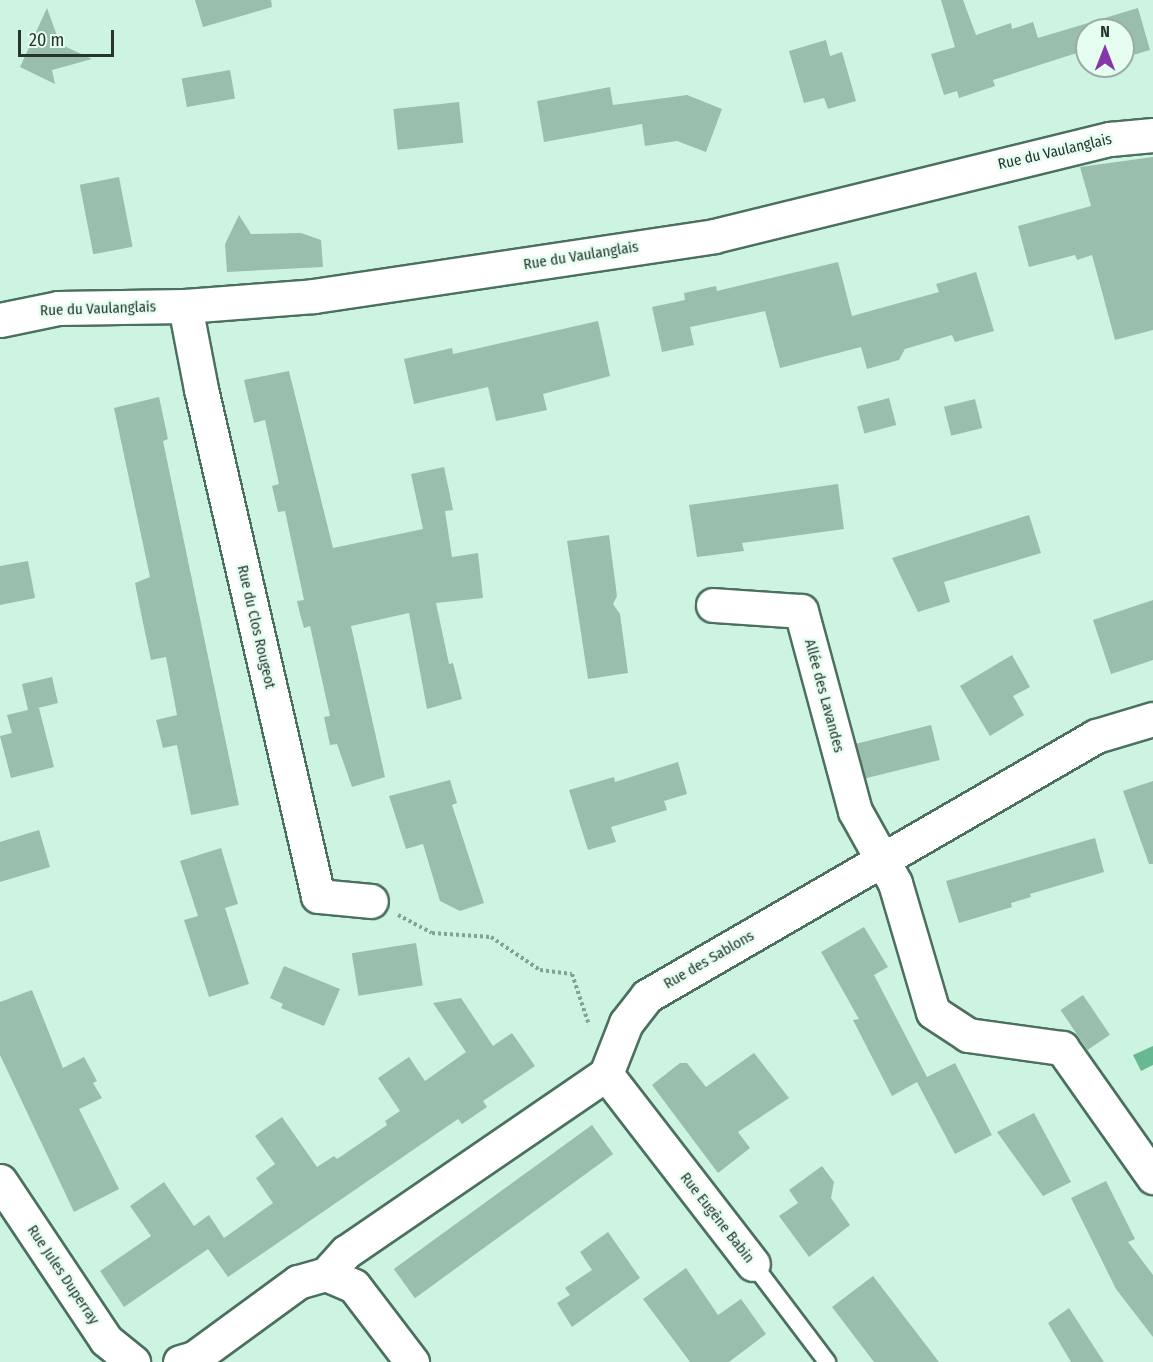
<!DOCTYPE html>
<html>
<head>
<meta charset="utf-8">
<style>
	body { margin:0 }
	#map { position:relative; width:1153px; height:1362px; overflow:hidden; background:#ccf4e0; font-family:"Fira Sans Condensed",sans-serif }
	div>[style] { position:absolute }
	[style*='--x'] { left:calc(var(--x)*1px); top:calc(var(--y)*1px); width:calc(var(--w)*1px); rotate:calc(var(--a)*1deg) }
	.water>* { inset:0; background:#67b994 }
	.building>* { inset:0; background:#99bfac; transform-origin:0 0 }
	.path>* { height:4px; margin-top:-2px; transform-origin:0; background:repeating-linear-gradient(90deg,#84a293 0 3px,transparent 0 6px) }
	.roads { filter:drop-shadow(2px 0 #4c705f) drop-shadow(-2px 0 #4c705f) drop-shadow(0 2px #4c705f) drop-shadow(0 -2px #4c705f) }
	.service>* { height:16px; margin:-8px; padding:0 8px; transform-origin:8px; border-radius:8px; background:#fff }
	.minor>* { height:33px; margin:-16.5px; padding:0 16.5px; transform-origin:16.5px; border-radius:16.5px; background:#fff }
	span { translate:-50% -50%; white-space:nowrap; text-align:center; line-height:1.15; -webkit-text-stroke:5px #e6fdf1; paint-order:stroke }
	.street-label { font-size:15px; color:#26362e }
	.north { position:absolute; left:1075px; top:18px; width:60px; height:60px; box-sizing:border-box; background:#e6fdf1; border:2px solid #99ada3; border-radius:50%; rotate:0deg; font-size:16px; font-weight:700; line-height:24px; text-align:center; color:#26362e }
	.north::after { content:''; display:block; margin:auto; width:21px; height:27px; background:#8537a8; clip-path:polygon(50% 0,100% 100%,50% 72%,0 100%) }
	.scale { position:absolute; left:18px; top:30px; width:96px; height:27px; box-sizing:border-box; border:3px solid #26362e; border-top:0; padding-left:8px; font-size:18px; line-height:21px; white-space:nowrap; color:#26362e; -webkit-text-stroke:4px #e6fdf1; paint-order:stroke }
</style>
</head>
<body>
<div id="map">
	<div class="water">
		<i style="clip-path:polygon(1153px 1046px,1153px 1065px,1141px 1071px,1133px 1055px)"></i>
	</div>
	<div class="building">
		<i style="clip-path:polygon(195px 0,271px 0,272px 7px,203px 27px)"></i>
		<i style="clip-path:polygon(941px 0,963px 0,976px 35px,1011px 23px,1012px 29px,1033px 22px,1038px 38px,1138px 8px,1150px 50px,1123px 58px,1123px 30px,1087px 30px,1087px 65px,1083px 51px,993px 80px,995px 86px,959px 98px,957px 91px,944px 95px,931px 54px,955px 47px)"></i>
		<i style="clip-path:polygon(47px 8px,60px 44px,92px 59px,52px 70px,55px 84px,20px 67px)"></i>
		<i style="clip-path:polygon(826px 40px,830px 56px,842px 52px,856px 101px,828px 109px,824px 98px,804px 103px,789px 51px)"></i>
		<i style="left:230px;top:70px;width:29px;height:49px;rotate:80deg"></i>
		<i style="clip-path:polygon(610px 87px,613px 105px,687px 95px,722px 109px,706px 152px,677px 141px,645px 146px,642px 124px,544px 142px,537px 101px)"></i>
		<i style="left:459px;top:102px;width:41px;height:66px;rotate:84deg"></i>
		<i style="clip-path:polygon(1153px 157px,1153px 330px,1115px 340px,1092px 255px,1077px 260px,1075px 255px,1029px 267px,1018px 226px,1091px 206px,1080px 167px)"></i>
		<i style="left:119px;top:177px;width:71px;height:40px;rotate:79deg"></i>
		<i style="clip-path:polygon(239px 215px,251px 234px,301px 233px,321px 240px,323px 267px,227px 272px,225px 244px)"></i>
		<i style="clip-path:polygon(838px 262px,852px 316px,939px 292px,936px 284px,976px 272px,994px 331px,955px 342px,952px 335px,905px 349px,899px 360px,867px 369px,861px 347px,780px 368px,765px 311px,690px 327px,694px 345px,662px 352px,652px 307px,685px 300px,684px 293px,716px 286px,717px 291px)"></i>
		<i style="clip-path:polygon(598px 321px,610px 376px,543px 394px,547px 410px,496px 421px,488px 387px,414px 404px,404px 359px,452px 348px,453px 354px)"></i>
		<i style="clip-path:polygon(289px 371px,333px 548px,423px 529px,411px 474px,444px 467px,453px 510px,445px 511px,452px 557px,478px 553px,483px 598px,436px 603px,449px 664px,453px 663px,462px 699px,427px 709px,409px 613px,351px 626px,385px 777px,352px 787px,337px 744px,330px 745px,324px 717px,330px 716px,310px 626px,304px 628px,300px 614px,297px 601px,304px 600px,285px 511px,278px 512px,272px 486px,279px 484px,265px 420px,254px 423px,244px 380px)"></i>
		<i style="clip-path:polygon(159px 397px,168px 439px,163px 441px,239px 805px,191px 815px,177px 745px,163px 748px,156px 720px,177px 715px,166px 657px,151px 660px,144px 628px,135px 583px,150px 577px,114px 408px)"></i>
		<i style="left:889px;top:398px;width:28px;height:33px;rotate:75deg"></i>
		<i style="left:975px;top:399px;width:30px;height:32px;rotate:76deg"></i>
		<i style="clip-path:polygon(838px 484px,844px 529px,742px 543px,744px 551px,697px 557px,689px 505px)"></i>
		<i style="clip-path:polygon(1029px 515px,1041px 553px,944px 582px,950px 602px,918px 612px,892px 558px)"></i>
		<i style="clip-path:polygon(609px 535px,617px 596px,613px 604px,620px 614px,628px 673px,588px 679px,567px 541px)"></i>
		<i style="clip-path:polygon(28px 561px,35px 598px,0 605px,0 566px)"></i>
		<i style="clip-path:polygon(1153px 600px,1153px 660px,1111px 674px,1093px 620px)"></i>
		<i style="clip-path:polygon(1012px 655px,1030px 687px,1013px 696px,1024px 715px,990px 736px,960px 686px)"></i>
		<i style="clip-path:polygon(52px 677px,58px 703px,34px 709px,39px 708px,54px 767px,11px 778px,0 736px,12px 733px,7px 715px,28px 710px,22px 684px)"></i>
		<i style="left:931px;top:725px;width:36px;height:77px;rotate:76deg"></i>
		<i style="clip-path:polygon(678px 762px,687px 794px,664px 801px,667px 810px,611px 827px,616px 842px,588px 850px,569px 790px,614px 777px,615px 782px)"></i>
		<i style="clip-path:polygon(450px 780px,457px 803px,452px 805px,484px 903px,460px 911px,440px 901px,423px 844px,406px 849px,389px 796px)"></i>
		<i style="clip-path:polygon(1153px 781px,1153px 864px,1149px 864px,1123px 791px)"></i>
		<i style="clip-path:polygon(39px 830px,50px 867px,0 882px,0 842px)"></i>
		<i style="clip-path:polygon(1095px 838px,1104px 872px,1030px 894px,1031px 897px,1011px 903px,1012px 907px,959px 923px,946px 881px)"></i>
		<i style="clip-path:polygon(221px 848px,238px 904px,225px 908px,249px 984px,209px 997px,184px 920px,198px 916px,180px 861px)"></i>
		<i style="clip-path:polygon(864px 927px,888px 967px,874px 975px,927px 1077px,955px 1063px,992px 1135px,955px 1154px,917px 1082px,892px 1096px,853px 1020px,859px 1019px,821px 952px)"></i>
		<i style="left:416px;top:943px;width:43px;height:65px;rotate:81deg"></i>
		<i style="clip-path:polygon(284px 966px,340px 989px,324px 1026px,281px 1008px,283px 1004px,270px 998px)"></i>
		<i style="clip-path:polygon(32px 990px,63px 1068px,84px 1057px,97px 1081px,93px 1083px,102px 1098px,79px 1109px,119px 1189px,74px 1212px,0 1055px,0 1002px)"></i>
		<i style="left:1083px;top:995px;width:48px;height:27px;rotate:56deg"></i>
		<i style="clip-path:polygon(461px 998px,493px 1046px,512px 1033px,535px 1066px,483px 1101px,487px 1107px,462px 1124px,458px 1119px,228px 1277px,208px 1249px,124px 1307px,100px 1271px,151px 1236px,130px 1206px,164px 1182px,194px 1226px,209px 1215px,224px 1238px,273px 1203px,256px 1178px,275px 1164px,255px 1136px,282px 1117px,317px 1167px,334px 1156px,337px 1159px,387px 1125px,385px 1121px,400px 1111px,378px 1078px,409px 1057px,425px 1081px,466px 1052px,433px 1003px)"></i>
		<i style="clip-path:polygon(754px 1053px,789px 1098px,738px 1132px,750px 1148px,718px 1173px,652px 1085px,680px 1063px,687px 1063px,706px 1087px)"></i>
		<i style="clip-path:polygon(1034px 1113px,1071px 1182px,1043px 1196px,997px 1132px)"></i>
		<i style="left:592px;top:1125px;width:36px;height:245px;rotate:54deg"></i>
		<i style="clip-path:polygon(822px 1166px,834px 1182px,831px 1198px,850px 1225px,809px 1257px,779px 1216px,798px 1203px,789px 1190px)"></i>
		<i style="clip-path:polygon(1106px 1181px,1135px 1239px,1128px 1242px,1153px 1275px,1153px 1337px,1116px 1289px,1071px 1198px)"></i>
		<i style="clip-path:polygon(608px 1232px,640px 1278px,572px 1327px,557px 1303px,570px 1295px,565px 1288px,592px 1270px,580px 1252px)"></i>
		<i style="clip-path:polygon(686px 1268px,718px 1315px,741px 1299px,766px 1334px,729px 1362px,690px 1362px,643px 1299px)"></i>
		<i style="clip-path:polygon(873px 1276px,939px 1362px,874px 1362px,832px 1307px)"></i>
		<i style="clip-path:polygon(1069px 1308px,1087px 1336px,1104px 1362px,1071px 1362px,1048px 1323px)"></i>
	</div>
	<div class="path">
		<i style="--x:398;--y:915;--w:38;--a:28"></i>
		<i style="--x:432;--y:933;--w:59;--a:3.9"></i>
		<i style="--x:491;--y:937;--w:59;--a:34"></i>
		<i style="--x:540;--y:970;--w:32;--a:7"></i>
		<i style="--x:572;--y:974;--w:54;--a:71.6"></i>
	</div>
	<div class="roads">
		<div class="service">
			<i style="--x:753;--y:1264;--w:123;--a:52.9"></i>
		</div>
		<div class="minor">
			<i style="--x:185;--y:306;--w:85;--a:79.1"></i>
			<i style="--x:201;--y:389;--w:520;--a:77.01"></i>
			<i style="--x:318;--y:896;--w:53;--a:5.4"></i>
			<i style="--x:0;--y:320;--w:59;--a:-11.7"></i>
			<i style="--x:58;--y:308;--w:127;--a:-0.9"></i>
			<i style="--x:185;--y:306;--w:129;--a:-4.4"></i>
			<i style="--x:314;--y:296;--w:404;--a:-8.5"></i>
			<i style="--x:714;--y:236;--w:408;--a:-13.8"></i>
			<i style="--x:1110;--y:139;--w:43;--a:-5.3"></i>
			<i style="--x:713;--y:605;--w:88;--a:3.9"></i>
			<i style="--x:801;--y:611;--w:207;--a:74.9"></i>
			<i style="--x:855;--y:811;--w:82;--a:60.9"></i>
			<i style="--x:895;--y:883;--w:134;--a:73.6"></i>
			<i style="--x:933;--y:1012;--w:42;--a:33.3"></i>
			<i style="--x:968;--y:1035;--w:95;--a:7.9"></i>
			<i style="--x:1062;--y:1048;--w:158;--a:54.8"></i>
			<i style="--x:606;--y:1074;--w:240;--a:52.3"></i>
			<i style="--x:0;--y:1181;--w:191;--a:56.3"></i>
			<i style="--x:106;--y:1340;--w:35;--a:39"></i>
			<i style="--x:326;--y:1274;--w:30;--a:-48"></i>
			<i style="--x:346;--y:1252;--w:315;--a:-34.4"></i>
			<i style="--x:606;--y:1074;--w:55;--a:-68.6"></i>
			<i style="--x:626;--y:1023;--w:34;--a:-52"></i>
			<i style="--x:647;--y:996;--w:519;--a:-30.07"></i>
			<i style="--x:1096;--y:736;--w:59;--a:-16.6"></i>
			<i style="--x:180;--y:1362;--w:15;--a:-16"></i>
			<i style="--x:194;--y:1358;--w:129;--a:-36.2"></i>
			<i style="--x:298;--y:1282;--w:29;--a:-16"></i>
			<i style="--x:326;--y:1274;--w:30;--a:23"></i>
			<i style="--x:354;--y:1286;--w:96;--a:52.7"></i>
		</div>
	</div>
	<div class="street-label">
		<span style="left:1055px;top:152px;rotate:-13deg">Rue du Vaulanglais</span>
		<span style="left:581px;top:256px;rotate:-9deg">Rue du Vaulanglais</span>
		<span style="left:98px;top:309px;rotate:-2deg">Rue du Vaulanglais</span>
		<span style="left:256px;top:627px;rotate:77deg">Rue du Clos Rougeot</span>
		<span style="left:824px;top:696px;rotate:75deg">Allée des Lavandes</span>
		<span style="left:709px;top:960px;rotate:-30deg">Rue des Sablons</span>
		<span style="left:717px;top:1218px;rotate:52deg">Rue Eugène Babin</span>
		<span style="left:63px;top:1275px;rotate:56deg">Rue Jules Duperray</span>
	</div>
	<div class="north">N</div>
	<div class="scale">20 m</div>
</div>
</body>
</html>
